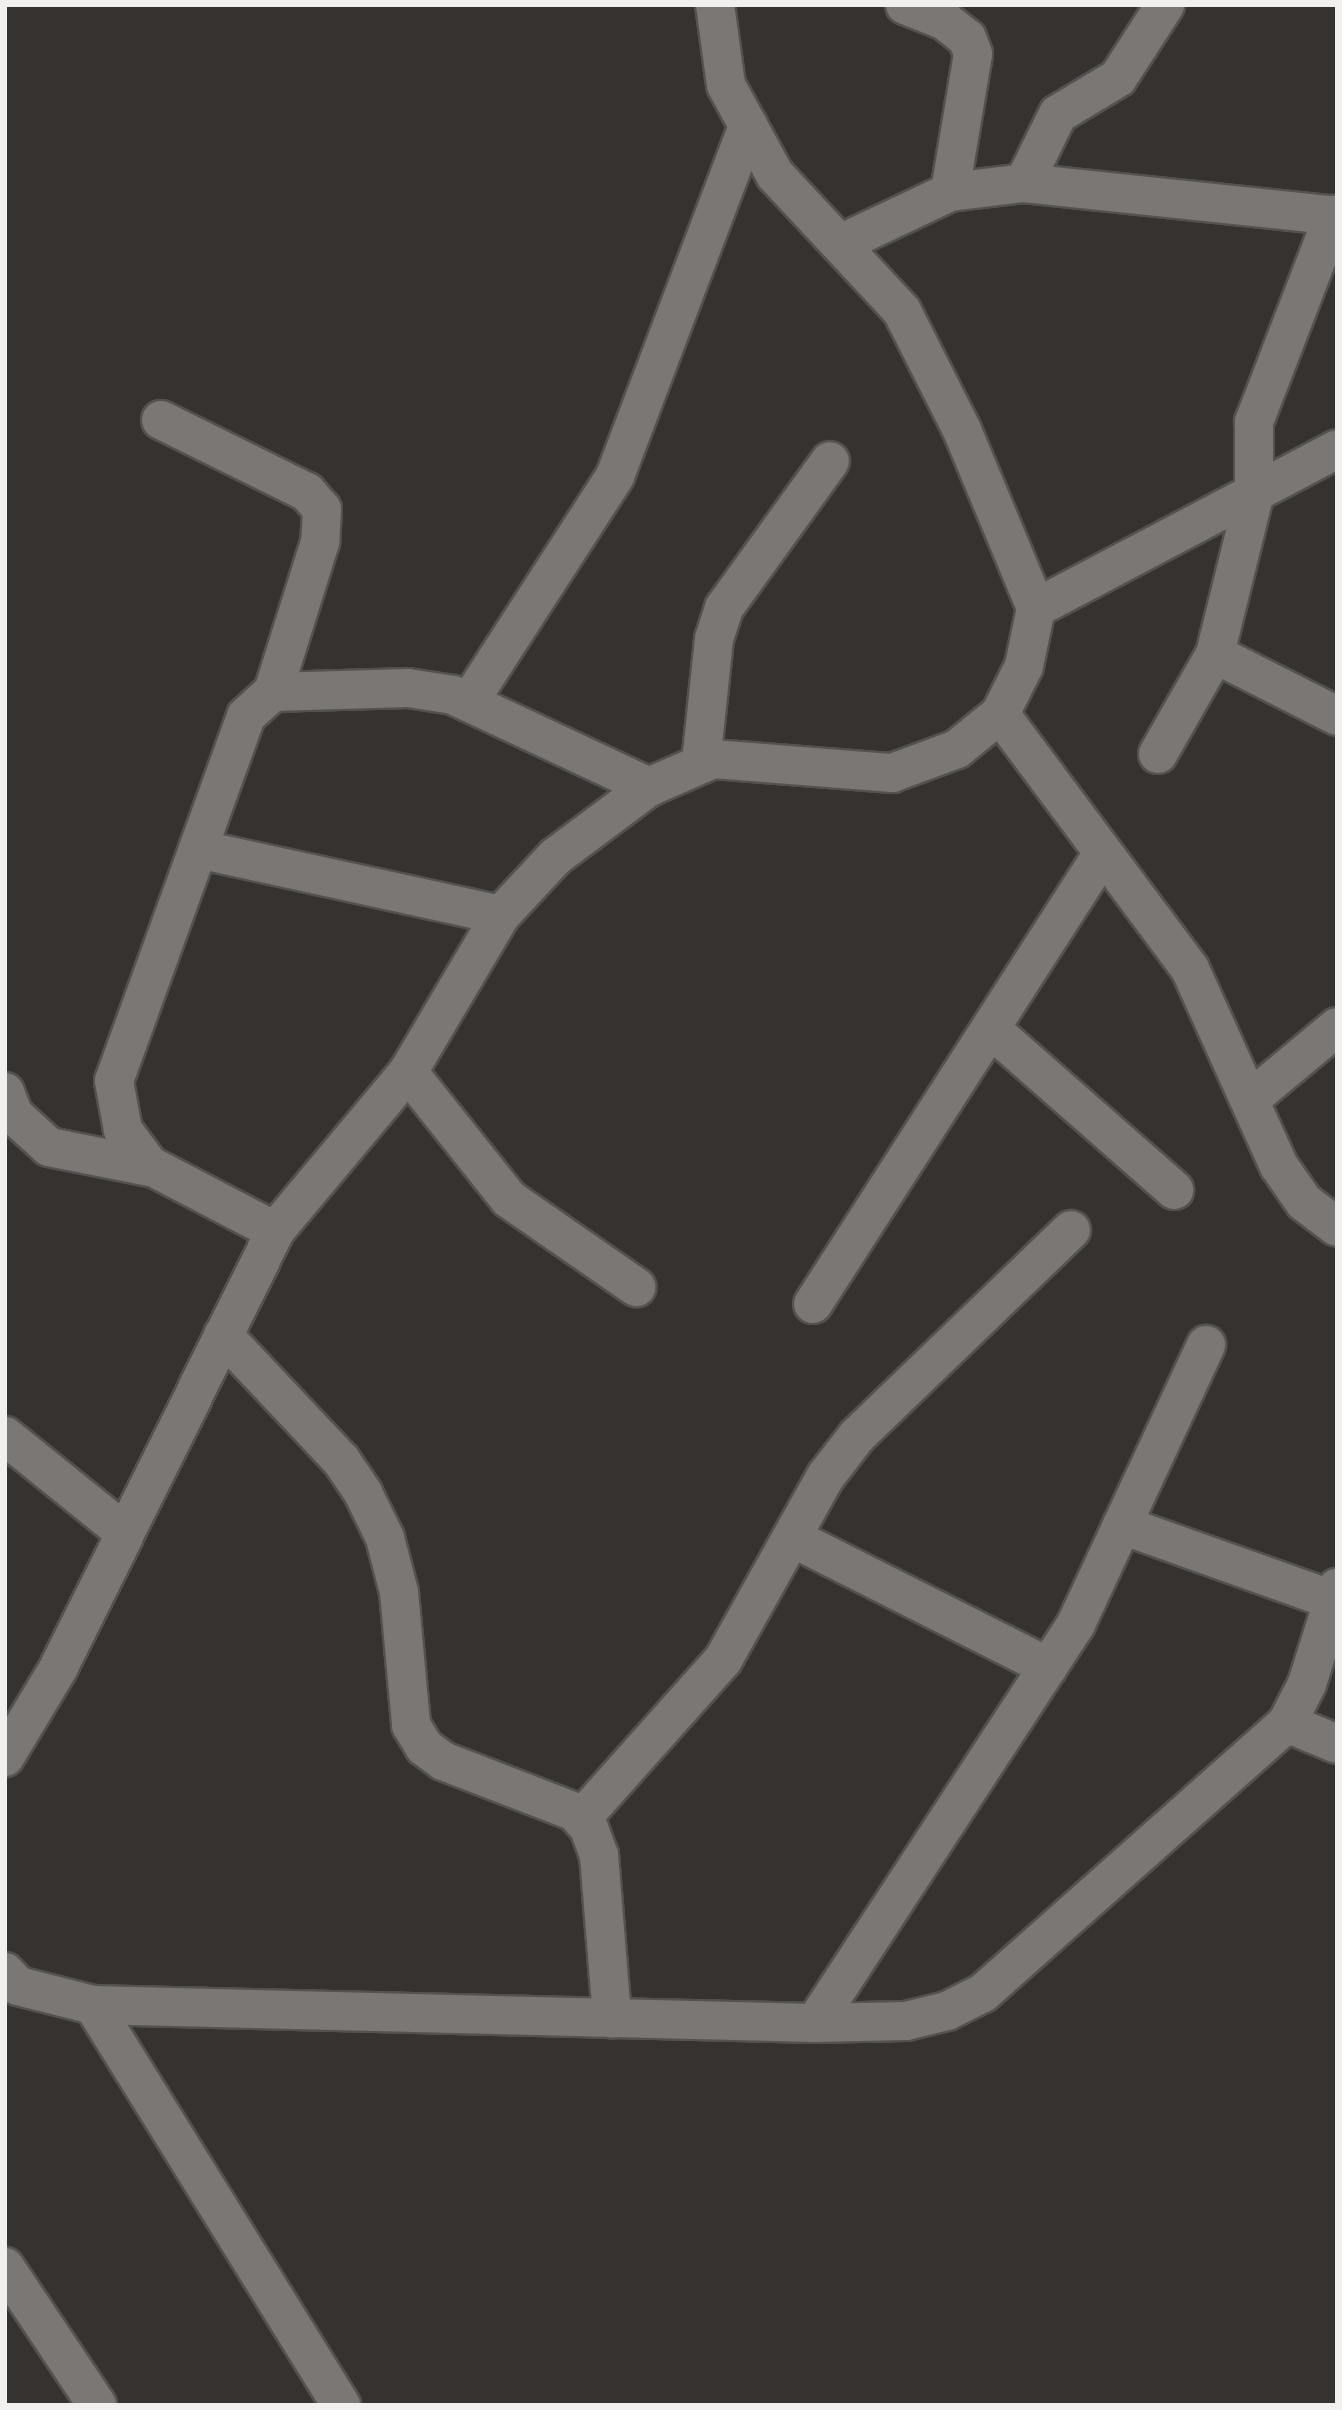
<!DOCTYPE html>
<html>
<head>
<meta charset="utf-8">
<style>
	body { margin:0 }
	#map { position:relative; width:1342px; height:2410px; overflow:hidden; background:#353230; font-family:Helvetica,sans-serif }
	div>[style] { position:absolute }
	[style*='--x'] { left:calc(var(--x)*1px); top:calc(var(--y)*1px); width:calc(var(--w)*1px); rotate:calc(var(--a)*1deg) }
	.roads { filter:drop-shadow(2px 0 #545250) drop-shadow(-2px 0 #545250) drop-shadow(0 2px #545250) drop-shadow(0 -2px #545250) }
	.minor>* { height:38px; margin:-19px; padding:0 19px; transform-origin:19px; border-radius:19px; background:#7a7774 }
	span { translate:-50% -50%; white-space:nowrap; text-align:center; line-height:1.15; -webkit-text-stroke:6px #2b2826; paint-order:stroke }
	.frame { position:absolute; inset:0; border:7px solid #f2f0ee; pointer-events:none }
</style>
</head>
<body>
<div id="map">
	<div class="roads">
		<div class="minor">
			<i style="--x:905;--y:5;--w:43;--a:21.8"></i>
			<i style="--x:945;--y:21;--w:28;--a:38"></i>
			<i style="--x:967;--y:38;--w:17;--a:69"></i>
			<i style="--x:973;--y:54;--w:140;--a:99.5"></i>
			<i style="--x:1024;--y:183;--w:315;--a:6"></i>
			<i style="--x:840;--y:244;--w:122;--a:-25.3"></i>
			<i style="--x:950;--y:192;--w:75;--a:-6.9"></i>
			<i style="--x:1024;--y:183;--w:77;--a:-63.8"></i>
			<i style="--x:1058;--y:114;--w:70;--a:-31"></i>
			<i style="--x:1118;--y:78;--w:87;--a:-57.2"></i>
			<i style="--x:161;--y:420;--w:163;--a:26.3"></i>
			<i style="--x:307;--y:492;--w:23;--a:49"></i>
			<i style="--x:322;--y:509;--w:33;--a:93"></i>
			<i style="--x:320;--y:542;--w:157;--a:107.4"></i>
			<i style="--x:1036;--y:608;--w:340;--a:-27.8"></i>
			<i style="--x:1215;--y:654;--w:137;--a:26.9"></i>
			<i style="--x:469;--y:702;--w:269;--a:-57.1"></i>
			<i style="--x:615;--y:476;--w:375;--a:-69.2"></i>
			<i style="--x:1000;--y:714;--w:318;--a:53.3"></i>
			<i style="--x:1190;--y:969;--w:216;--a:65.7"></i>
			<i style="--x:1279;--y:1166;--w:44;--a:55.2"></i>
			<i style="--x:1304;--y:1202;--w:41;--a:37.1"></i>
			<i style="--x:1158;--y:754;--w:115;--a:-60.3"></i>
			<i style="--x:1215;--y:654;--w:163;--a:-76.1"></i>
			<i style="--x:1254;--y:496;--w:74;--a:-90"></i>
			<i style="--x:1254;--y:422;--w:222;--a:-68.9"></i>
			<i style="--x:701;--y:763;--w:125;--a:-84"></i>
			<i style="--x:714;--y:639;--w:33;--a:-72"></i>
			<i style="--x:724;--y:608;--w:181;--a:-54.2"></i>
			<i style="--x:198;--y:849;--w:310;--a:12.3"></i>
			<i style="--x:991;--y:1029;--w:244;--a:41.3"></i>
			<i style="--x:408;--y:1072;--w:162;--a:51.5"></i>
			<i style="--x:509;--y:1199;--w:155;--a:34.7"></i>
			<i style="--x:5;--y:1092;--w:25;--a:69"></i>
			<i style="--x:14;--y:1115;--w:47;--a:42.4"></i>
			<i style="--x:49;--y:1147;--w:107;--a:11.3"></i>
			<i style="--x:1253;--y:1097;--w:109;--a:-39.8"></i>
			<i style="--x:275;--y:1231;--w:142;--a:-152.4"></i>
			<i style="--x:149;--y:1165;--w:44;--a:-126.6"></i>
			<i style="--x:123;--y:1130;--w:50;--a:-100.4"></i>
			<i style="--x:114;--y:1081;--w:388;--a:-70.1"></i>
			<i style="--x:246;--y:716;--w:36;--a:-42"></i>
			<i style="--x:273;--y:692;--w:135;--a:-1.7"></i>
			<i style="--x:408;--y:688;--w:46;--a:8.8"></i>
			<i style="--x:453;--y:695;--w:217;--a:25.1"></i>
			<i style="--x:813;--y:1304;--w:533;--a:-57.26"></i>
			<i style="--x:223;--y:1335;--w:172;--a:46.7"></i>
			<i style="--x:341;--y:1460;--w:40;--a:56"></i>
			<i style="--x:363;--y:1493;--w:50;--a:63.9"></i>
			<i style="--x:385;--y:1538;--w:56;--a:75.5"></i>
			<i style="--x:399;--y:1592;--w:134;--a:84.8"></i>
			<i style="--x:411;--y:1725;--w:26;--a:59"></i>
			<i style="--x:424;--y:1747;--w:24;--a:36"></i>
			<i style="--x:443;--y:1761;--w:142;--a:21.1"></i>
			<i style="--x:575;--y:1812;--w:21;--a:49"></i>
			<i style="--x:589;--y:1828;--w:29;--a:70"></i>
			<i style="--x:599;--y:1855;--w:164;--a:85.4"></i>
			<i style="--x:5;--y:1436;--w:154;--a:38.9"></i>
			<i style="--x:1122;--y:1525;--w:224;--a:19.6"></i>
			<i style="--x:793;--y:1538;--w:286;--a:26.8"></i>
			<i style="--x:1287;--y:1723;--w:54;--a:22.8"></i>
			<i style="--x:5;--y:1757;--w:105;--a:-59"></i>
			<i style="--x:59;--y:1667;--w:487;--a:-63.6"></i>
			<i style="--x:275;--y:1231;--w:207;--a:-50.1"></i>
			<i style="--x:408;--y:1072;--w:182;--a:-59.4"></i>
			<i style="--x:501;--y:915;--w:79;--a:-47"></i>
			<i style="--x:555;--y:857;--w:117;--a:-36.7"></i>
			<i style="--x:649;--y:787;--w:70;--a:-23.6"></i>
			<i style="--x:713;--y:759;--w:180;--a:4.5"></i>
			<i style="--x:892;--y:773;--w:69;--a:-20.3"></i>
			<i style="--x:957;--y:749;--w:55;--a:-39.1"></i>
			<i style="--x:1000;--y:714;--w:54;--a:-63.4"></i>
			<i style="--x:1024;--y:666;--w:59;--a:-78.3"></i>
			<i style="--x:1036;--y:608;--w:193;--a:-112.6"></i>
			<i style="--x:962;--y:430;--w:133;--a:-116.8"></i>
			<i style="--x:902;--y:311;--w:186;--a:-133"></i>
			<i style="--x:775;--y:175;--w:102;--a:-118.6"></i>
			<i style="--x:726;--y:85;--w:81;--a:-97.8"></i>
			<i style="--x:582;--y:1818;--w:212;--a:-48.3"></i>
			<i style="--x:723;--y:1660;--w:211;--a:-60.8"></i>
			<i style="--x:826;--y:1476;--w:51;--a:-52.2"></i>
			<i style="--x:857;--y:1436;--w:297;--a:-43.9"></i>
			<i style="--x:5;--y:1972;--w:19;--a:47"></i>
			<i style="--x:18;--y:1986;--w:77;--a:14.2"></i>
			<i style="--x:93;--y:2005;--w:722;--a:1.43"></i>
			<i style="--x:815;--y:2023;--w:91;--a:-1.3"></i>
			<i style="--x:906;--y:2021;--w:42;--a:-13.7"></i>
			<i style="--x:947;--y:2011;--w:40;--a:-26.6"></i>
			<i style="--x:983;--y:1993;--w:407;--a:-41.6"></i>
			<i style="--x:1287;--y:1723;--w:44;--a:-62.9"></i>
			<i style="--x:1307;--y:1684;--w:101;--a:-72.6"></i>
			<i style="--x:93;--y:2005;--w:471;--a:58.2"></i>
			<i style="--x:815;--y:2023;--w:477;--a:-56.8"></i>
			<i style="--x:1076;--y:1624;--w:308;--a:-65"></i>
			<i style="--x:5;--y:2267;--w:166;--a:56.3"></i>
		</div>
	</div>
	<div class="frame"></div>
</div>
</body>
</html>
